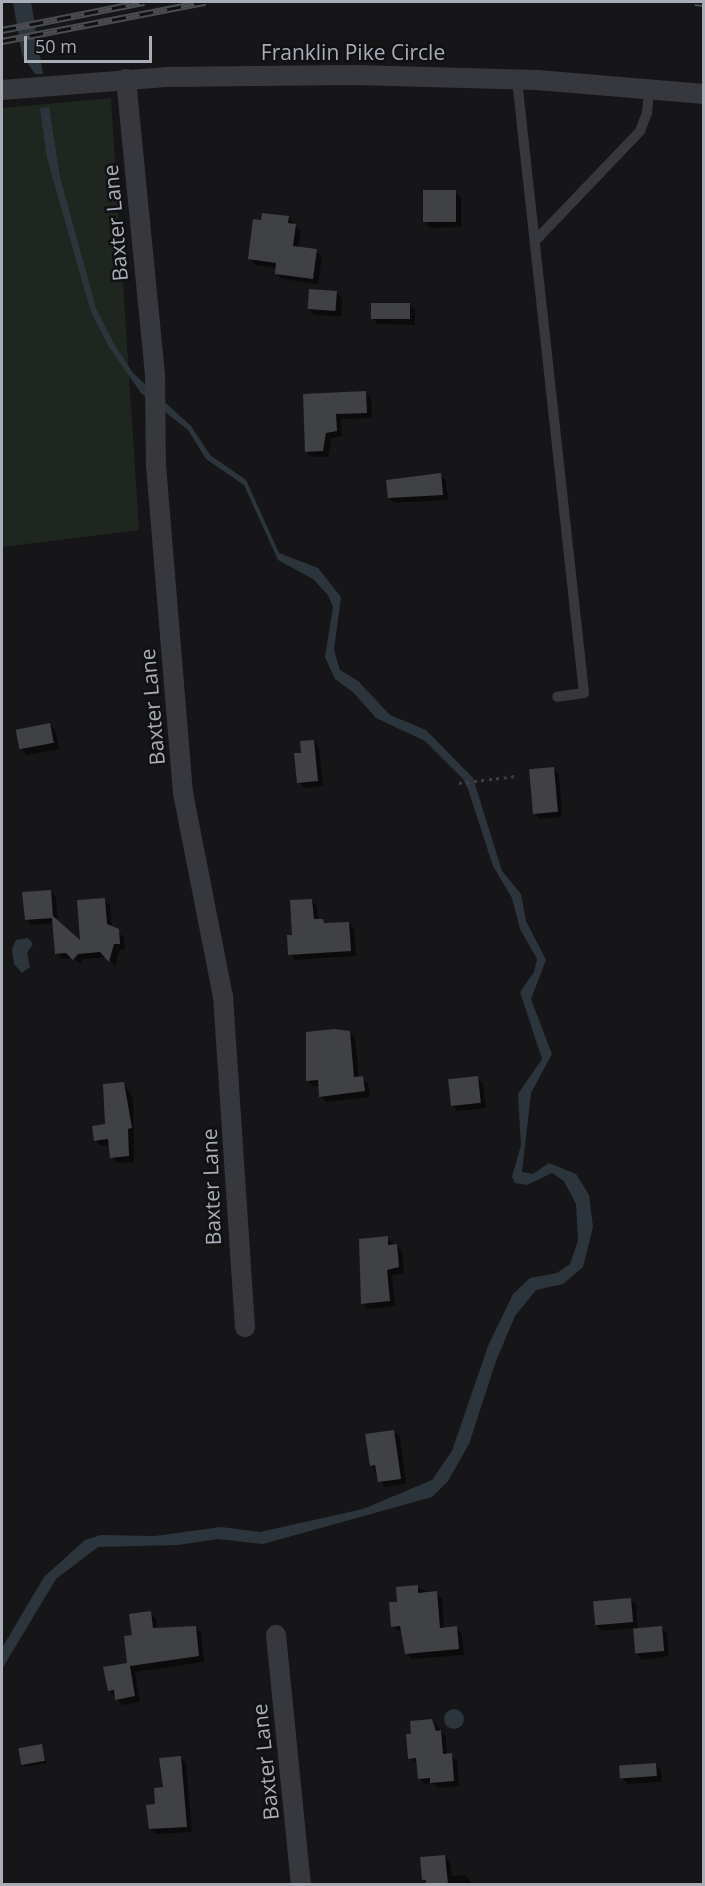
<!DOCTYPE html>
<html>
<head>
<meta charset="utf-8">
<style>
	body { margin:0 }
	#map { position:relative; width:705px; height:1886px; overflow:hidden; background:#161618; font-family:"Open Sans",sans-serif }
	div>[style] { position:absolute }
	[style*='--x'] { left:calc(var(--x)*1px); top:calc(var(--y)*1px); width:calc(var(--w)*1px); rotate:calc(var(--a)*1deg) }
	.green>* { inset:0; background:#1e261f }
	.water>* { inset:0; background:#2c353c }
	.round { border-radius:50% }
	.shadow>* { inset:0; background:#0007 }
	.building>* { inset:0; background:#404145; transform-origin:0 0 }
	.path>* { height:3px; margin-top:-1.5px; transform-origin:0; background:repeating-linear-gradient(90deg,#3d3f44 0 3px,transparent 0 7.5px) }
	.lane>* { height:10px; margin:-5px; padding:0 5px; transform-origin:5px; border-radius:5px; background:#37383d }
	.street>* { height:20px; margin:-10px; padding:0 10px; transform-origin:10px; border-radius:10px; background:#37383d }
	.rail>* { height:7px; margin-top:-3.5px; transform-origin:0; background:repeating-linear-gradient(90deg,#111113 0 14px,#4a4c52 0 28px); box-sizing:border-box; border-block:2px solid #4a4c52 }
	span { translate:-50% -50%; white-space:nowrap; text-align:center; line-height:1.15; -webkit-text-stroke:5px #111113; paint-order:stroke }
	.street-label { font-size:21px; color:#a8adb8 }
	.frame { position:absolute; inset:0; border:3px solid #a8adb8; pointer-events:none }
	.scale { position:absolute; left:24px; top:36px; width:128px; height:27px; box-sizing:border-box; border:3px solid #a8adb8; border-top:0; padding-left:8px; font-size:18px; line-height:21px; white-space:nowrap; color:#a8adb8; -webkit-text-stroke:4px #111113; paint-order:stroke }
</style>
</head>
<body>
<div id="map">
	<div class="green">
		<i style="clip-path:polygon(111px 98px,139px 530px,2px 547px,2px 108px)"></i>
	</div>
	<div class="water">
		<i style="clip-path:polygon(13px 2px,31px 2px,43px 74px,35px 74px,22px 55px)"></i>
		<i style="clip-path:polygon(49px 107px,60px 177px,96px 308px,114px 344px,133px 373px,191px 426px,210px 455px,246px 480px,279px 553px,318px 568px,341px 597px,334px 650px,340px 670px,358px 681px,390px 715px,426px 730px,473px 778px,502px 871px,521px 894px,526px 921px,546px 960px,531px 999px,552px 1054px,531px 1093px,522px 1172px,533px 1174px,549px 1163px,576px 1174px,589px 1195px,593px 1227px,583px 1267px,563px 1284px,536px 1290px,515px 1316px,496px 1361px,469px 1444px,448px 1481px,432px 1497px,263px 1544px,218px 1539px,178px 1545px,98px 1547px,56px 1579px,2px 1669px,2px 1648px,44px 1577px,85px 1540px,101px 1535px,155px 1536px,221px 1527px,260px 1532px,363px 1509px,432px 1480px,452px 1451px,488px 1346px,513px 1294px,530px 1278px,557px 1273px,570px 1264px,578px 1241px,576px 1204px,564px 1181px,552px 1173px,527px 1185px,515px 1183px,512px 1177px,521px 1145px,518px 1094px,542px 1059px,520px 992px,534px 972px,537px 959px,520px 929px,512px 898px,493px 866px,468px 789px,463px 779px,425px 741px,376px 718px,354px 693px,335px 679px,325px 657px,333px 607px,328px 595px,313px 579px,278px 560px,244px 485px,206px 459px,188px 430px,141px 393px,109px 347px,91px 312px,47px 158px,40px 108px)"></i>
		<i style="clip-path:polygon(28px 938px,33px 944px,27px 953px,30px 967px,22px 973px,14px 964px,12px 949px,16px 940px)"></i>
		<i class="round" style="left:444px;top:1709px;width:20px;height:20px"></i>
	</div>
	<div class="shadow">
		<i style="clip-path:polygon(455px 192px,461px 197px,461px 227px,431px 228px,425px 222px)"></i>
		<i style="clip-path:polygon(289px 218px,301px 231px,298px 249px,316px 251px,322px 257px,318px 284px,282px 279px,276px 274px,277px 268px,255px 265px,250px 259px,262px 221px)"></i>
		<i style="clip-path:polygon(336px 292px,342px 298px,341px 316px,314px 315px,309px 309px)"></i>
		<i style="clip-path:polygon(410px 305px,415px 310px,415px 325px,378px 324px,372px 318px)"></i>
		<i style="clip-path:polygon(365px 393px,371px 398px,372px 418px,341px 419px,342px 436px,332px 438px,328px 457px,312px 457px,306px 452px,304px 395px)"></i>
		<i style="clip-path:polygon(440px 475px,446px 481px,448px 500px,395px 503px,389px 498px)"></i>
		<i style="clip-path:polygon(49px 724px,55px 730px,59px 749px,27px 755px,21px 749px)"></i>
		<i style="clip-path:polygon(314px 741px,319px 747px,323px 786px,305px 788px,299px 782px,303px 754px)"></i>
		<i style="clip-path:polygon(553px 769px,559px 774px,562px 817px,540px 819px,534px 813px)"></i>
		<i style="clip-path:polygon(50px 891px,56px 897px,58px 922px,82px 944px,104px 899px,110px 905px,112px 928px,124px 937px,125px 949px,120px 950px,115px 966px,107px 957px,84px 959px,80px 964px,73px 958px,62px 959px,56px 953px,54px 923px,32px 925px,26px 919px)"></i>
		<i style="clip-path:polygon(312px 901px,317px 906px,318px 920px,327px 925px,349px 923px,354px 929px,356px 956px,295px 960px,290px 954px)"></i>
		<i style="clip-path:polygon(349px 1032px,355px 1038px,359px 1078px,368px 1083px,370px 1097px,326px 1102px,321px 1097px,320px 1086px,313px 1086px,308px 1081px)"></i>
		<i style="clip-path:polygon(478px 1078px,483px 1084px,486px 1108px,457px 1111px,452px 1105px)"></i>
		<i style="clip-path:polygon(123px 1083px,133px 1098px,134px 1162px,117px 1163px,112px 1157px,110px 1145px,101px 1146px,95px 1140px,107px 1126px)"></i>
		<i style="clip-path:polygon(387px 1238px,402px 1251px,404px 1273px,392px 1275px,395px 1306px,368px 1309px,363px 1303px)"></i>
		<i style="clip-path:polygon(394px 1432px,400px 1437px,406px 1484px,385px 1487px,371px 1465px)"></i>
		<i style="clip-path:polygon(417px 1587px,442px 1598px,444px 1629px,457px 1628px,462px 1634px,464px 1655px,412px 1659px,406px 1653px,402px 1632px,392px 1627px,399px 1603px)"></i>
		<i style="clip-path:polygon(630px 1600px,636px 1605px,638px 1630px,662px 1628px,667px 1633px,669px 1656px,642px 1660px,636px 1654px,634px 1628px,602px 1631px,596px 1625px)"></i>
		<i style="clip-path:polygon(150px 1613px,156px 1618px,157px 1629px,195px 1627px,201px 1633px,204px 1662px,135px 1672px,140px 1702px,122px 1705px,109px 1690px,128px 1664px,134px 1636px)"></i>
		<i style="clip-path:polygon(432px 1720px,446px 1737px,447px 1755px,457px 1760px,459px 1786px,438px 1788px,432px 1783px,425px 1784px,419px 1778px,418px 1764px,410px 1758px,413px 1735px)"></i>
		<i style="clip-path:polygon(41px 1746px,47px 1763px,26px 1767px,23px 1765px)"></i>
		<i style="clip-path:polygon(180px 1757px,186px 1763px,192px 1832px,156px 1834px,150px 1828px,157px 1806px)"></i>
		<i style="clip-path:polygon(656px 1764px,661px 1770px,662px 1782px,627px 1784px,622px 1778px)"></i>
		<i style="clip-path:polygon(445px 1857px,450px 1862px,452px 1876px,466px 1875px,472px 1884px,426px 1884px,421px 1858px)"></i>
	</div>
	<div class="building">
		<i style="left:456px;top:190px;width:32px;height:33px;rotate:90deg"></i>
		<i style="clip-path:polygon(262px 213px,289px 216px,288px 223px,296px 224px,293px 246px,317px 249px,313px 279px,275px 274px,276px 263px,248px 259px,253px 219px,261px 220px)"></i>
		<i style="left:309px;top:289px;width:28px;height:20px;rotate:4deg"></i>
		<i style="left:371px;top:303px;width:39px;height:16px"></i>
		<i style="clip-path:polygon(366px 391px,367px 413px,336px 414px,337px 431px,326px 433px,323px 451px,305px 452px,303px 394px)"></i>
		<i style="clip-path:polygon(441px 473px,443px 495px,388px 498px,386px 480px)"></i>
		<i style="left:50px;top:723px;width:20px;height:35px;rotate:79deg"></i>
		<i style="clip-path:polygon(314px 740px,318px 781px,297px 783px,294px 753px,301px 753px,300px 741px)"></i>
		<i style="left:554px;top:767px;width:45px;height:25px;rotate:85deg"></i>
		<i style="clip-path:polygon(51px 890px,53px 916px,80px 940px,77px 900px,105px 898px,107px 924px,119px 929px,120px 944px,114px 944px,109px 962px,100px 952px,78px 954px,73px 960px,66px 953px,55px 954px,52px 918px,25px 920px,22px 892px)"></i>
		<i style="clip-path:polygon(312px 899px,314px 919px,323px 919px,324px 923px,349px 922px,351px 951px,288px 955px,287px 935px,292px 935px,290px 900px)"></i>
		<i style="clip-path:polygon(334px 1029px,350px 1031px,354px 1077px,363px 1076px,365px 1091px,319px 1097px,318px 1080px,306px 1081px,306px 1032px)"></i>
		<i style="left:478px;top:1076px;width:27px;height:30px;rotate:84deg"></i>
		<i style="clip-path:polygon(124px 1082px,132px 1128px,128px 1129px,129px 1156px,110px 1158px,108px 1139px,94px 1141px,92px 1126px,105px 1124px,103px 1084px)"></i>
		<i style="clip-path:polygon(388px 1236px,388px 1245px,397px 1244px,399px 1267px,387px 1270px,390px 1301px,361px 1304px,359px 1239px)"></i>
		<i style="clip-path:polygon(394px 1430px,401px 1479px,378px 1482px,375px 1465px,370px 1466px,365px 1434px)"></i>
		<i style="clip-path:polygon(418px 1585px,418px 1593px,437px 1591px,440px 1628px,457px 1626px,459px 1649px,405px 1654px,400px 1626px,391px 1627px,389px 1602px,397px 1602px,396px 1587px)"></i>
		<i style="left:631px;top:1598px;width:24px;height:38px;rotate:85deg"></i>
		<i style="clip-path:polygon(151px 1611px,153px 1628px,196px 1626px,199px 1656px,130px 1666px,135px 1696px,115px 1700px,114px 1690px,108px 1691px,103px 1667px,127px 1663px,124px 1636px,132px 1635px,129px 1614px)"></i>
		<i style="left:662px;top:1626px;width:25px;height:29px;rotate:85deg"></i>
		<i style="clip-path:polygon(432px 1719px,436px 1731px,441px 1730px,443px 1754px,452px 1753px,454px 1781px,430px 1783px,430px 1778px,418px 1779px,416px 1758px,408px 1759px,406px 1734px,411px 1734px,410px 1721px)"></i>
		<i style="left:42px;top:1744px;width:17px;height:24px;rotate:80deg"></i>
		<i style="clip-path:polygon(181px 1756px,187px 1827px,149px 1829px,146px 1805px,155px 1804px,154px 1788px,163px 1787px,159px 1758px)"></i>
		<i style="left:656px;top:1763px;width:13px;height:37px;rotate:86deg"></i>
		<i style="clip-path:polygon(445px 1855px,448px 1884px,426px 1884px,426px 1880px,422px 1880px,420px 1857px)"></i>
	</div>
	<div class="path">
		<i style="--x:459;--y:783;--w:56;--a:-7.1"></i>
	</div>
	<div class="lane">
		<i style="--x:517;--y:80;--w:617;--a:83.76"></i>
		<i style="--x:584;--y:693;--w:27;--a:172"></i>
		<i style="--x:536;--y:240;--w:151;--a:-46.3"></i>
		<i style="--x:640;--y:131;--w:19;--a:-69"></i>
		<i style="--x:647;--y:113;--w:24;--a:-85"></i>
	</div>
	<div class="street">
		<i style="--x:126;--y:79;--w:298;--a:84.4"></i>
		<i style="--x:155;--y:376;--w:89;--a:89.4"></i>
		<i style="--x:156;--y:465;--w:329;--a:85.3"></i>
		<i style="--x:183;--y:793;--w:207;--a:78.9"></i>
		<i style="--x:223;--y:996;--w:332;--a:86.2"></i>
		<i style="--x:2;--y:90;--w:167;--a:-4.5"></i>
		<i style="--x:168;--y:77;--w:187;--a:-0.6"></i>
		<i style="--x:355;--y:75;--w:182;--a:1.6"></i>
		<i style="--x:537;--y:80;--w:168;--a:4.8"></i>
		<i style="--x:276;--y:1635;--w:250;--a:84.3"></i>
	</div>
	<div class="rail">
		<i style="--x:695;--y:2;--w:9;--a:6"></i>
		<i style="--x:2;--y:30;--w:145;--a:-11.2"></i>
		<i style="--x:2;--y:41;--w:207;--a:-10.9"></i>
	</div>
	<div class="street-label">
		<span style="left:353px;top:52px">Franklin Pike Circle</span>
		<span style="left:115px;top:223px;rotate:-95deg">Baxter Lane</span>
		<span style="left:152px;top:707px;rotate:-95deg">Baxter Lane</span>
		<span style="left:211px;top:1187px;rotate:-92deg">Baxter Lane</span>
		<span style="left:265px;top:1762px;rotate:-96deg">Baxter Lane</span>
	</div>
	<div class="frame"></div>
	<div class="scale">50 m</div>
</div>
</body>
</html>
